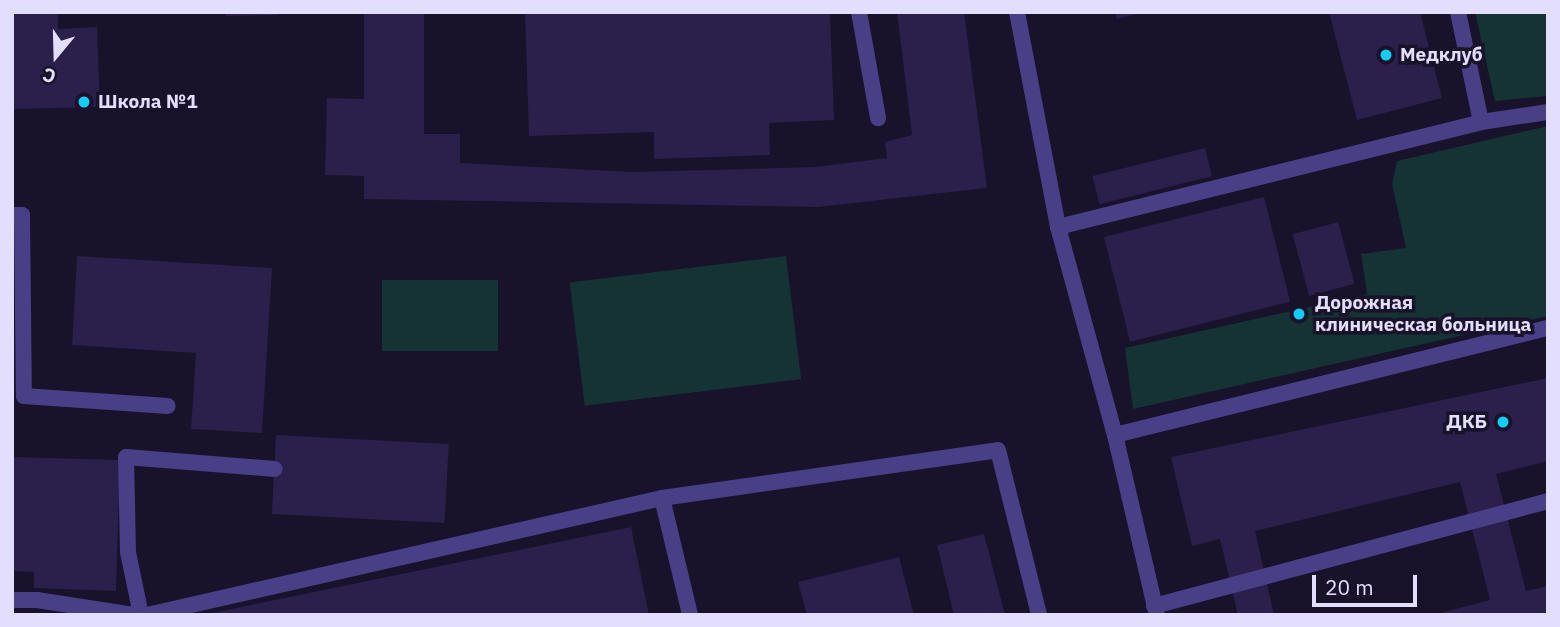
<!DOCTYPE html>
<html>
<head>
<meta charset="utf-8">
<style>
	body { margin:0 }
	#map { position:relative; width:1560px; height:627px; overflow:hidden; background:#18122a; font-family:"IBM Plex Sans",sans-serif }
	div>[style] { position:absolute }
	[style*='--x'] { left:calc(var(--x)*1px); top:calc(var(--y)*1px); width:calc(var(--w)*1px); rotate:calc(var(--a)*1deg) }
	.green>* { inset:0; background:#153334; transform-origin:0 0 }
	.building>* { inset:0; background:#2b1f4b; transform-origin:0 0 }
	.service>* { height:16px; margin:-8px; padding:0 8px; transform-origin:8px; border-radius:8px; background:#483f87 }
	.dots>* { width:19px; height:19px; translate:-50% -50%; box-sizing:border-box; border:4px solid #18122a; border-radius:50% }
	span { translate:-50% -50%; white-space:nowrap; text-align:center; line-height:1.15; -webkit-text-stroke:7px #18122a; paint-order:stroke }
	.poi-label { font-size:19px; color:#e3ddfe; font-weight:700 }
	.left { translate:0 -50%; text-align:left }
	.right { translate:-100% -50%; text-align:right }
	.frame { position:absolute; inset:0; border:14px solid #e3ddfe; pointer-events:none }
	.north { position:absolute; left:21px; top:21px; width:70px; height:70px; -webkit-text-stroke:5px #18122a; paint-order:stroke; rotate:199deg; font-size:19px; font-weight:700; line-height:28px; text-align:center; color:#e3ddfe }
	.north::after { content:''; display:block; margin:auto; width:24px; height:32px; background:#e3ddfe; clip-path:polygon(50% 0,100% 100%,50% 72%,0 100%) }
	.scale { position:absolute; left:1312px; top:575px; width:105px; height:32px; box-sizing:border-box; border:4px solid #e3ddfe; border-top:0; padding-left:9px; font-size:21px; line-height:24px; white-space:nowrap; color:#e3ddfe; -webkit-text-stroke:5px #18122a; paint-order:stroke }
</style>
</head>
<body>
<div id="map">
	<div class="green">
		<i style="clip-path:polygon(1475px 12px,1548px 12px,1548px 96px,1495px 101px)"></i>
		<i style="clip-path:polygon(1548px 126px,1548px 316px,1133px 409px,1125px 348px,1367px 294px,1361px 254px,1406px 248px,1392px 184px,1397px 161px)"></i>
		<i style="left:786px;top:256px;width:124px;height:218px;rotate:83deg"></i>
		<i style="left:382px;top:280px;width:116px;height:71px"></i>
	</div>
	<div class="building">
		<i style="clip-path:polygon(12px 12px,58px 12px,58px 29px,97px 27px,100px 107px,12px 109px)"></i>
		<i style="clip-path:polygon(226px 12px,278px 12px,278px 15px,226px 16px)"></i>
		<i style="clip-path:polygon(364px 12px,424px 12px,424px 134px,460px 134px,460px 163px,632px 172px,815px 167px,887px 158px,885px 142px,912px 135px,897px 12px,964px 12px,987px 188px,818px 207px,364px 199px,364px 176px,325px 175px,327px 98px,364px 99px)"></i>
		<i style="clip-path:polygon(525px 12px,830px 12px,834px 120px,769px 123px,770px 155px,654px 159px,654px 132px,529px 136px)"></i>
		<i style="clip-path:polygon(1115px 12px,1141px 12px,1141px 13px,1117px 19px)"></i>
		<i style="clip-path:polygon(1329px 12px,1420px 12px,1442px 98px,1357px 120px)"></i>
		<i style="left:1205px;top:148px;width:29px;height:116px;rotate:76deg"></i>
		<i style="left:1264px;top:197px;width:108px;height:165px;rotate:76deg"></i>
		<i style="left:1338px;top:222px;width:64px;height:47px;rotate:75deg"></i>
		<i style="clip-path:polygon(77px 256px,272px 268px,262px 433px,191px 429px,196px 353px,72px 345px)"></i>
		<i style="clip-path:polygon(1548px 378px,1548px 461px,1496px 474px,1526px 591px,1548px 586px,1548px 615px,1433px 615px,1490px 600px,1460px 482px,1255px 531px,1274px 615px,1238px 615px,1220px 539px,1192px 546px,1171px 457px)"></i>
		<i style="left:276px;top:435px;width:173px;height:79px;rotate:3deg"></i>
		<i style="clip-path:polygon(12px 457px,120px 460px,116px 591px,34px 588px,34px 572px,12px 571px)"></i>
		<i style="clip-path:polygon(631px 527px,649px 615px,208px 615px,207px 614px)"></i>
		<i style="clip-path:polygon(984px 534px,1005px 615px,954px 615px,937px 545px)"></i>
		<i style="clip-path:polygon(899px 557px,914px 615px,807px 615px,798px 582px)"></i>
	</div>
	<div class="service">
		<i style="--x:859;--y:12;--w:108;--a:79.8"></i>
		<i style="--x:1017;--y:12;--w:219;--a:79.2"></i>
		<i style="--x:1058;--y:227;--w:436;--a:-13.9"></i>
		<i style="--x:1481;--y:122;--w:68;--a:-8.5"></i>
		<i style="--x:1458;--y:12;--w:112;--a:78.2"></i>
		<i style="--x:12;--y:215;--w:10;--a:0"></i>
		<i style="--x:22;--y:215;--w:181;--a:89.4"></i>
		<i style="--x:24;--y:396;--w:144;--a:4"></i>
		<i style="--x:1058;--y:227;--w:216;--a:74.7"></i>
		<i style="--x:1115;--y:435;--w:185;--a:76.9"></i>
		<i style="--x:1115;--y:435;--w:446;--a:-13.9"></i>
		<i style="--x:662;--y:498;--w:339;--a:-8.1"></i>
		<i style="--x:998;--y:450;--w:170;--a:76"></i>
		<i style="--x:12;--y:600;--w:25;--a:0"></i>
		<i style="--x:37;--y:600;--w:98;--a:8.8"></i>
		<i style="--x:1154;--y:606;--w:408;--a:-14.9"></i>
		<i style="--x:141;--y:615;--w:64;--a:-101.7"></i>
		<i style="--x:128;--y:552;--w:95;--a:-91.2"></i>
		<i style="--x:126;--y:457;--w:149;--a:4.6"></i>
		<i style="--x:147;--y:615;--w:528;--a:-12.8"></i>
		<i style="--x:662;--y:498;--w:120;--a:76.5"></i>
	</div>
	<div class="dots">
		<i style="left:1386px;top:55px;background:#11cdf5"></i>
		<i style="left:84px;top:102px;background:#11cdf5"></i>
		<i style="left:1299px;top:314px;background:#11cdf5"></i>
		<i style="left:1503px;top:422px;background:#11cdf5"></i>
	</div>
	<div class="poi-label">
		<span class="left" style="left:1400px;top:55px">Медклуб</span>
		<span class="left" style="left:98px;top:102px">Школа №1</span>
		<span class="left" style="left:1315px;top:314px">Дорожная<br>клиническая больница</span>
		<span class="right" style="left:1487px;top:422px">ДКБ</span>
	</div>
	<div class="frame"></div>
	<div class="north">С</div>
	<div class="scale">20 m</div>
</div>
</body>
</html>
